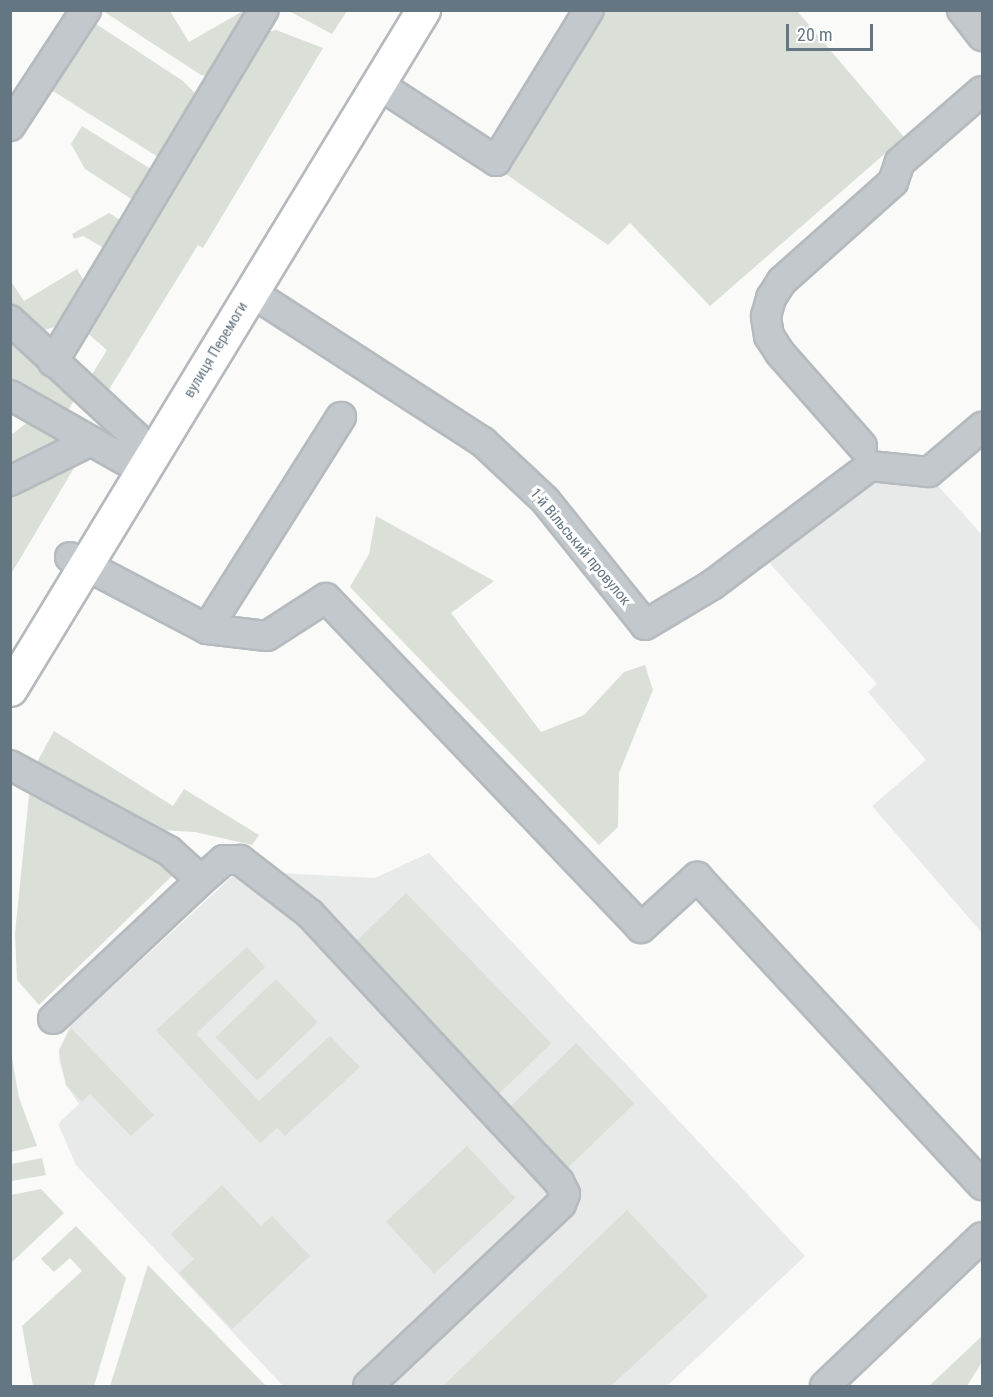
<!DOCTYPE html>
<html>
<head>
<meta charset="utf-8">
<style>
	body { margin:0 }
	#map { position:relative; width:993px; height:1397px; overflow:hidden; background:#fafaf8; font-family:"Roboto Condensed",sans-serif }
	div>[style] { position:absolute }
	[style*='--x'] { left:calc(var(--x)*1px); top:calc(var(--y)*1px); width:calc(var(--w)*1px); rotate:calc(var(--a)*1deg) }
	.built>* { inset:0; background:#e8e9e9 }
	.green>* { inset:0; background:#dadfd7; transform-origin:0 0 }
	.roads { filter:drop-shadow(2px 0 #b5babe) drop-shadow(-2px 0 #b5babe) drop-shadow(0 2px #b5babe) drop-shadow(0 -2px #b5babe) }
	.minor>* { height:28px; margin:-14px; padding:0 14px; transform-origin:14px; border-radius:14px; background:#c3c8cc }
	.major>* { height:33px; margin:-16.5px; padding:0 16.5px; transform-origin:16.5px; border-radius:16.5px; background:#fff }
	span { translate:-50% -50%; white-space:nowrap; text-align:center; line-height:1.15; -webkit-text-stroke:6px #fff; paint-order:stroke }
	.street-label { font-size:15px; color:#657683 }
	.frame { position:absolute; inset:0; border:12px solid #657683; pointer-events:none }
	.scale { position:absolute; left:786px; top:24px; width:87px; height:27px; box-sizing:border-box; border:3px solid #657683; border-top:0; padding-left:8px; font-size:18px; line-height:21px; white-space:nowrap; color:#657683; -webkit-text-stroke:4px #fff; paint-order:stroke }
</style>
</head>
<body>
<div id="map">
	<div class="built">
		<i style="clip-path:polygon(875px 476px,934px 481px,982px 535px,982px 933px,872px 806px,926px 760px,868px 692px,877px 684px,767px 560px)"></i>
		<i style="clip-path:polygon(429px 853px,805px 1256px,667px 1386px,283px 1386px,76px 1165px,58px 1124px,79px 1104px,66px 1085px,59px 1060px,59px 1050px,70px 1026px,238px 871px,375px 878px)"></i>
	</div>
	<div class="green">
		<i style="clip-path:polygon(103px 11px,170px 11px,189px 42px,243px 11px,254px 11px,214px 73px,208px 76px,201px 75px)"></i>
		<i style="clip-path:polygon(289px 11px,347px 11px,332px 34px)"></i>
		<i style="clip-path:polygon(606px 11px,797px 11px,904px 137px,710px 306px,630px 223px,608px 245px,506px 174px)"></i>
		<i style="clip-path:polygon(90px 20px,183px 81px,197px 95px,163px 160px,48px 88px)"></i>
		<i style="clip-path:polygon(276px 30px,323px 48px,203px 248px,198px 245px,105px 396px,86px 384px,107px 350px,86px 332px,267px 32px)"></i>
		<i style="clip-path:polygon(82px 126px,154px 171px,139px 204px,85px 169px,71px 144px)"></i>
		<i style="clip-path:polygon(109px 213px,128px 225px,111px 252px,83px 236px,74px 239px,72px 234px)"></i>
		<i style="clip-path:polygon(77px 269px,89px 290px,62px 325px,40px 331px,11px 308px,10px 280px,24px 301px)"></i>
		<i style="clip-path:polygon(10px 333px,77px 395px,66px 414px,11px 381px)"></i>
		<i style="clip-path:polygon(28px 422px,58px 435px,54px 448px,11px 467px,11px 435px)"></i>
		<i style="clip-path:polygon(69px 463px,74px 468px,11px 574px,11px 496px)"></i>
		<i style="clip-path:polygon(376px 516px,494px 581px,451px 613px,541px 732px,584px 715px,624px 672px,645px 665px,653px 690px,619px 773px,618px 827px,599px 845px,350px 587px,369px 554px)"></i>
		<i style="clip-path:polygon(54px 731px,173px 806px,184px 789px,259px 835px,252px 845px,195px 832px,145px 829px,36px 764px)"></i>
		<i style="clip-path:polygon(30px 786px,164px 856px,174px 874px,39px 1005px,17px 980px,15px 933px)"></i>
		<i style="left:406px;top:893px;width:209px;height:77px;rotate:46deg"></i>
		<i style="clip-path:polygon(247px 947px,265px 967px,196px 1034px,259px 1101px,330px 1036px,360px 1067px,285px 1136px,277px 1128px,260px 1143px,156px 1030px)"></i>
		<i style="left:276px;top:979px;width:60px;height:84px;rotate:46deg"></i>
		<i style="clip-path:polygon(71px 1028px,154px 1115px,131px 1136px,90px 1094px,82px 1102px,66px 1085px,59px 1050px)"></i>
		<i style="left:576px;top:1043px;width:84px;height:98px;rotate:46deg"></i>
		<i style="clip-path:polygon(11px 1052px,19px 1098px,37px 1146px,11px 1152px)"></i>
		<i style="left:467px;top:1146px;width:71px;height:111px;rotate:47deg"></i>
		<i style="clip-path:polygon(42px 1158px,46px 1175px,11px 1181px,11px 1164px)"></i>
		<i style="clip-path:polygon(222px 1185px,261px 1226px,272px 1216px,310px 1256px,232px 1329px,179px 1273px,194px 1259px,171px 1234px)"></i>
		<i style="clip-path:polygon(41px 1189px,64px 1213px,11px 1263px,11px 1195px)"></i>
		<i style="clip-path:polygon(627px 1210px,708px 1296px,611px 1386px,443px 1386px)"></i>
		<i style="clip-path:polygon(76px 1226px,126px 1278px,94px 1386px,33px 1386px,22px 1326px,82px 1271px,70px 1258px,54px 1272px,41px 1259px)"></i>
		<i style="clip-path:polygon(148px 1265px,266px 1386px,110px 1386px)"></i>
		<i style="clip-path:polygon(982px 1336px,982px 1362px,967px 1386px,929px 1386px)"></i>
	</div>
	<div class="roads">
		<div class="minor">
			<i style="--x:962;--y:10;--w:33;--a:52"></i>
			<i style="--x:378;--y:84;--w:141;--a:33.1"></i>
			<i style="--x:496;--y:161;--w:177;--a:-58.4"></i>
			<i style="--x:10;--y:126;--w:139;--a:-56.8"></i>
			<i style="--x:251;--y:292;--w:276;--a:32.9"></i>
			<i style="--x:483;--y:442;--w:85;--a:43.1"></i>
			<i style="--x:545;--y:500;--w:160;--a:51.3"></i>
			<i style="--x:645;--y:625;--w:78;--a:-30.8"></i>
			<i style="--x:712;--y:585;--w:198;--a:-37"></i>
			<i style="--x:870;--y:466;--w:59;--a:5.8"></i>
			<i style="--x:929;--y:472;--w:70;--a:-40.3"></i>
			<i style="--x:10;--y:320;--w:176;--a:42.9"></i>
			<i style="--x:53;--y:362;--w:410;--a:-59.1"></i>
			<i style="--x:10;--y:395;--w:133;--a:29.6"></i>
			<i style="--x:862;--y:446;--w:124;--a:-131.4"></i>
			<i style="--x:780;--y:353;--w:20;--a:-123"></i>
			<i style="--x:769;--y:336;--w:20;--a:-99"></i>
			<i style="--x:766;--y:316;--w:19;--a:-74"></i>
			<i style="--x:771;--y:298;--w:20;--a:-57"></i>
			<i style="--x:782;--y:281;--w:149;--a:-41.7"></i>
			<i style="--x:893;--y:182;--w:21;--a:-71"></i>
			<i style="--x:900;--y:162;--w:108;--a:-40.9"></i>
			<i style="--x:10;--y:481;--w:90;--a:-26.3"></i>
			<i style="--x:70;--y:557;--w:155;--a:27.7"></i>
			<i style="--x:207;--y:629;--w:60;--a:6.7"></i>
			<i style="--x:267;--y:636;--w:70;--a:-32.8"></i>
			<i style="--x:326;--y:598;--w:456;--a:46.3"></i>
			<i style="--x:641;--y:928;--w:76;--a:-42.3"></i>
			<i style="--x:697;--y:877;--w:420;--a:47.2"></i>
			<i style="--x:207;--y:629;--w:251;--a:-57.7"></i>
			<i style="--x:10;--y:765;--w:181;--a:28.4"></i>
			<i style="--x:169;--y:851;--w:43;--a:42.2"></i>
			<i style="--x:201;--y:880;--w:203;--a:136.8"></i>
			<i style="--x:201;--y:880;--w:30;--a:-41"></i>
			<i style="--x:224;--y:860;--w:16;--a:0"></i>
			<i style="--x:240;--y:860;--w:88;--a:37.6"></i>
			<i style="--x:310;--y:914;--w:366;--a:47.1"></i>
			<i style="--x:559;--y:1182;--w:13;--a:63"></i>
			<i style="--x:565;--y:1194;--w:11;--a:112"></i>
			<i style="--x:561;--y:1204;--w:265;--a:136.7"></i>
			<i style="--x:825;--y:1386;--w:216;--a:-43.5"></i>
		</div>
		<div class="major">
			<i style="--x:10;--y:689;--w:795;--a:-58.69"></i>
		</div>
	</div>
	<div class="street-label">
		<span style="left:216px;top:350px;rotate:-59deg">вулиця Перемоги</span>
		<span style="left:580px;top:547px;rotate:50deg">1-й Вільський провулок</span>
	</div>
	<div class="frame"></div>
	<div class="scale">20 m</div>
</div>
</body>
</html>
